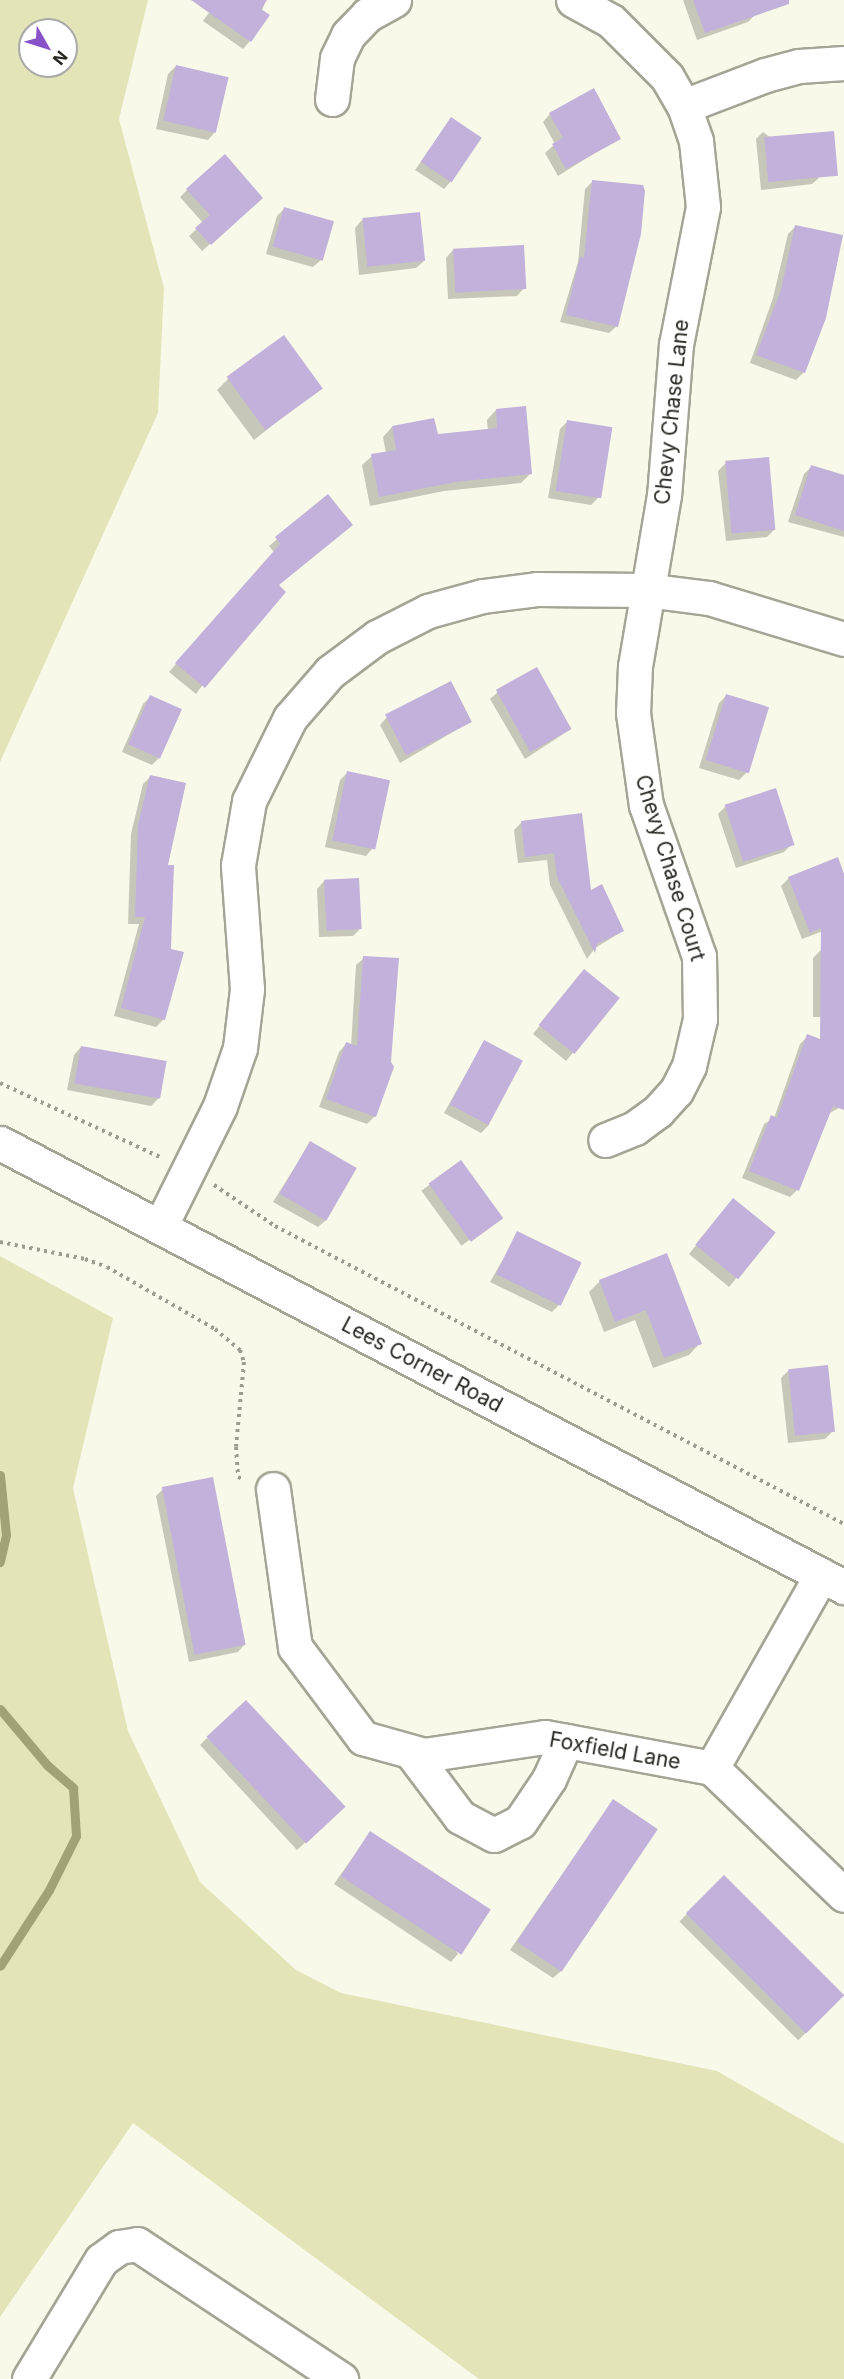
<!DOCTYPE html>
<html>
<head>
<meta charset="utf-8">
<style>
	body { margin:0 }
	#map { position:relative; width:844px; height:2379px; overflow:hidden; background:#f8f9e8; font-family:Inter,sans-serif }
	div>[style] { position:absolute }
	[style*='--x'] { left:calc(var(--x)*1px); top:calc(var(--y)*1px); width:calc(var(--w)*1px); rotate:calc(var(--a)*1deg) }
	.green>* { inset:0; background:#e3e5b9 }
	.shadow>* { inset:0; background:#0003; transform-origin:0 0 }
	.stream>* { height:9px; margin:-4.5px; padding:0 4.5px; transform-origin:4.5px; border-radius:4.5px; background:#a1a377 }
	.building>* { inset:0; background:#c1b1db; transform-origin:0 0 }
	.path>* { height:4px; margin-top:-2px; transform-origin:0; background:repeating-linear-gradient(90deg,#9c9d91 0 3px,transparent 0 7.5px) }
	.roads { filter:drop-shadow(2px 0 #a4a595) drop-shadow(-2px 0 #a4a595) drop-shadow(0 2px #a4a595) drop-shadow(0 -2px #a4a595) }
	.minor>* { height:33px; margin:-16.5px; padding:0 16.5px; transform-origin:16.5px; border-radius:16.5px; background:#fff }
	span { translate:-50% -50%; white-space:nowrap; text-align:center; line-height:1.15; -webkit-text-stroke:5px #fff; paint-order:stroke }
	.street-label { font-size:21px; color:#272822 }
	.north { position:absolute; left:18px; top:18px; width:60px; height:60px; box-sizing:border-box; background:#fff; border:2px solid #a9a9a7; border-radius:50%; rotate:129deg; font-size:16px; font-weight:700; line-height:24px; text-align:center; color:#272822 }
	.north::after { content:''; display:block; margin:auto; width:21px; height:27px; background:#8751c8; clip-path:polygon(50% 0,100% 100%,50% 72%,0 100%) }
</style>
</head>
<body>
<div id="map">
	<div class="green">
		<i style="clip-path:polygon(evenodd,0 0,148px 0,119px 119px,164px 288px,158px 413px,0 762px,0 0,30px 30px,66px 30px,66px 66px,30px 66px,30px 30px)"></i>
		<i style="clip-path:polygon(0 1256px,113px 1318px,73px 1488px,128px 1731px,200px 1882px,296px 1970px,341px 1993px,717px 2071px,844px 2144px,844px 2379px,479px 2379px,133px 2123px,0 2317px)"></i>
	</div>
	<div class="shadow">
		<i style="clip-path:polygon(218px 0,266px 0,250px 41px,243px 49px,203px 21px)"></i>
		<i style="clip-path:polygon(683px 0,751px 0,756px 14px,748px 22px,697px 40px)"></i>
		<i style="clip-path:polygon(176px 66px,215px 132px,208px 140px,156px 129px,168px 74px)"></i>
		<i style="clip-path:polygon(550px 114px,619px 138px,558px 176px,545px 153px,555px 144px,543px 122px)"></i>
		<i style="clip-path:polygon(451px 119px,451px 181px,444px 189px,415px 170px)"></i>
		<i style="clip-path:polygon(763px 132px,772px 139px,819px 178px,812px 184px,761px 190px,756px 139px)"></i>
		<i style="clip-path:polygon(593px 181px,617px 326px,609px 333px,560px 322px,578px 262px,585px 189px)"></i>
		<i style="clip-path:polygon(187px 190px,254px 205px,202px 251px,189px 236px,203px 223px,180px 197px)"></i>
		<i style="clip-path:polygon(285px 208px,321px 260px,313px 267px,266px 254px,277px 216px)"></i>
		<i style="clip-path:polygon(362px 220px,424px 261px,416px 268px,359px 275px,355px 228px)"></i>
		<i style="clip-path:polygon(796px 226px,804px 372px,796px 380px,750px 363px,773px 298px,788px 234px)"></i>
		<i style="clip-path:polygon(453px 250px,524px 288px,517px 296px,448px 299px,446px 258px)"></i>
		<i style="clip-path:polygon(228px 379px,321px 387px,254px 440px,217px 390px)"></i>
		<i style="clip-path:polygon(496px 410px,530px 474px,521px 483px,444px 491px,370px 506px,362px 465px,372px 456px,386px 453px,383px 437px,392px 427px,437px 436px,488px 431px,487px 420px)"></i>
		<i style="clip-path:polygon(568px 421px,598px 498px,591px 505px,548px 498px,560px 429px)"></i>
		<i style="clip-path:polygon(726px 463px,775px 529px,767px 537px,726px 541px,718px 471px)"></i>
		<i style="clip-path:polygon(811px 467px,844px 477px,844px 537px,788px 522px,804px 474px)"></i>
		<i style="clip-path:polygon(328px 497px,277px 585px,196px 694px,169px 672px,274px 552px,269px 546px)"></i>
		<i style="clip-path:polygon(498px 692px,571px 729px,525px 759px,490px 699px)"></i>
		<i style="clip-path:polygon(726px 696px,747px 772px,739px 780px,699px 768px,719px 703px)"></i>
		<i style="clip-path:polygon(150px 697px,160px 757px,152px 765px,122px 752px,143px 704px)"></i>
		<i style="clip-path:polygon(387px 717px,470px 722px,400px 763px,380px 725px)"></i>
		<i style="clip-path:polygon(348px 772px,373px 848px,366px 856px,325px 847px,340px 780px)"></i>
		<i style="clip-path:polygon(150px 777px,166px 866px,164px 1019px,156px 1027px,114px 1016px,139px 924px,128px 924px,131px 834px,143px 784px)"></i>
		<i style="clip-path:polygon(726px 806px,792px 844px,784px 852px,736px 868px,718px 814px)"></i>
		<i style="clip-path:polygon(581px 815px,590px 892px,623px 931px,595px 948px,587px 959px,550px 885px,547px 860px,518px 863px,514px 830px,522px 822px)"></i>
		<i style="clip-path:polygon(789px 878px,844px 878px,844px 923px,802px 939px,781px 886px)"></i>
		<i style="clip-path:polygon(324px 881px,361px 928px,353px 936px,319px 937px,317px 889px)"></i>
		<i style="clip-path:polygon(821px 950px,844px 950px,844px 1017px,813px 1017px,813px 958px)"></i>
		<i style="clip-path:polygon(364px 958px,375px 1116px,367px 1124px,319px 1107px,339px 1052px,346px 1044px,351px 1046px,356px 965px)"></i>
		<i style="clip-path:polygon(577px 979px,618px 999px,566px 1061px,533px 1034px)"></i>
		<i style="clip-path:polygon(808px 1036px,844px 1049px,844px 1094px,839px 1108px,828px 1114px,797px 1190px,790px 1197px,742px 1178px,764px 1124px,774px 1118px,800px 1044px)"></i>
		<i style="clip-path:polygon(484px 1042px,489px 1125px,481px 1133px,444px 1113px)"></i>
		<i style="clip-path:polygon(81px 1047px,159px 1098px,151px 1106px,67px 1090px,74px 1055px)"></i>
		<i style="clip-path:polygon(310px 1143px,326px 1220px,318px 1227px,273px 1202px)"></i>
		<i style="left:461px;top:1162px;width:68px;height:49px;rotate:54deg"></i>
		<i style="clip-path:polygon(726px 1208px,774px 1233px,729px 1287px,689px 1254px)"></i>
		<i style="clip-path:polygon(518px 1233px,559px 1305px,552px 1312px,490px 1282px)"></i>
		<i style="clip-path:polygon(600px 1281px,700px 1343px,689px 1355px,653px 1368px,635px 1320px,604px 1332px,589px 1292px)"></i>
		<i style="clip-path:polygon(789px 1370px,833px 1431px,825px 1439px,788px 1443px,781px 1378px)"></i>
		<i style="clip-path:polygon(163px 1489px,245px 1644px,238px 1652px,189px 1662px,156px 1496px)"></i>
		<i style="clip-path:polygon(207px 1738px,335px 1815px,297px 1850px,200px 1745px)"></i>
		<i style="clip-path:polygon(613px 1801px,561px 1971px,553px 1978px,510px 1950px)"></i>
		<i style="clip-path:polygon(370px 1833px,458px 1954px,451px 1962px,334px 1884px)"></i>
		<i style="left:724px;top:1877px;width:168px;height:63px;rotate:45deg"></i>
	</div>
	<div class="stream">
		<i style="--x:0;--y:1475;--w:60;--a:84.3"></i>
		<i style="--x:6;--y:1535;--w:28;--a:103"></i>
		<i style="--x:0;--y:1709;--w:73;--a:50"></i>
		<i style="--x:47;--y:1765;--w:35;--a:41"></i>
		<i style="--x:73;--y:1788;--w:48;--a:86.4"></i>
		<i style="--x:76;--y:1836;--w:60;--a:116.6"></i>
		<i style="--x:49;--y:1890;--w:90;--a:122.8"></i>
	</div>
	<div class="building">
		<i style="clip-path:polygon(191px 0,267px 0,261px 9px,270px 15px,251px 42px)"></i>
		<i style="clip-path:polygon(693px 0,789px 0,789px 4px,705px 33px)"></i>
		<i style="left:176px;top:65px;width:54px;height:57px;rotate:13deg"></i>
		<i style="clip-path:polygon(594px 88px,621px 139px,566px 169px,552px 144px,563px 138px,549px 113px)"></i>
		<i style="left:451px;top:117px;width:37px;height:54px;rotate:34deg"></i>
		<i style="left:834px;top:131px;width:45px;height:70px;rotate:85deg"></i>
		<i style="clip-path:polygon(225px 154px,263px 198px,211px 245px,195px 228px,210px 215px,186px 189px)"></i>
		<i style="clip-path:polygon(592px 180px,643px 185px,645px 191px,641px 234px,618px 327px,566px 315px,580px 257px,584px 258px)"></i>
		<i style="left:284px;top:207px;width:52px;height:41px;rotate:16deg"></i>
		<i style="left:420px;top:212px;width:49px;height:58px;rotate:84deg"></i>
		<i style="clip-path:polygon(795px 225px,843px 235px,826px 318px,805px 373px,756px 355px,781px 290px)"></i>
		<i style="left:524px;top:245px;width:44px;height:71px;rotate:87deg"></i>
		<i style="left:284px;top:335px;width:66px;height:71px;rotate:54deg"></i>
		<i style="clip-path:polygon(526px 406px,532px 474px,455px 482px,379px 497px,371px 454px,396px 450px,392px 426px,434px 418px,438px 434px,497px 428px,496px 409px)"></i>
		<i style="left:567px;top:420px;width:46px;height:72px;rotate:9deg"></i>
		<i style="left:769px;top:457px;width:73px;height:44px;rotate:85deg"></i>
		<i style="clip-path:polygon(811px 465px,844px 475px,844px 531px,795px 515px)"></i>
		<i style="clip-path:polygon(328px 494px,353px 525px,279px 585px,286px 592px,205px 688px,175px 663px,280px 544px,275px 537px)"></i>
		<i style="left:537px;top:667px;width:71px;height:47px;rotate:61deg"></i>
		<i style="left:451px;top:681px;width:46px;height:74px;rotate:63deg"></i>
		<i style="left:726px;top:694px;width:45px;height:69px;rotate:17deg"></i>
		<i style="left:150px;top:695px;width:35px;height:54px;rotate:24deg"></i>
		<i style="left:347px;top:771px;width:44px;height:71px;rotate:12deg"></i>
		<i style="clip-path:polygon(150px 775px,186px 783px,168px 865px,174px 865px,171px 949px,184px 952px,165px 1020px,121px 1008px,145px 917px,135px 917px,138px 825px)"></i>
		<i style="left:776px;top:788px;width:60px;height:54px;rotate:72deg"></i>
		<i style="clip-path:polygon(582px 813px,591px 890px,602px 884px,624px 931px,597px 944px,595px 953px,557px 877px,554px 853px,525px 857px,521px 821px)"></i>
		<i style="clip-path:polygon(838px 857px,844px 874px,844px 1110px,833px 1106px,799px 1191px,749px 1171px,771px 1115px,777px 1118px,807px 1034px,820px 1039px,821px 928px,810px 933px,788px 877px)"></i>
		<i style="left:359px;top:878px;width:51px;height:35px;rotate:87deg"></i>
		<i style="clip-path:polygon(363px 956px,399px 958px,391px 1062px,394px 1067px,376px 1117px,326px 1099px,346px 1042px,357px 1046px)"></i>
		<i style="left:584px;top:969px;width:46px;height:72px;rotate:39deg"></i>
		<i style="left:484px;top:1040px;width:44px;height:73px;rotate:28deg"></i>
		<i style="left:81px;top:1046px;width:87px;height:38px;rotate:10deg"></i>
		<i style="left:310px;top:1141px;width:54px;height:61px;rotate:30deg"></i>
		<i style="left:461px;top:1160px;width:72px;height:40px;rotate:54deg"></i>
		<i style="left:733px;top:1198px;width:55px;height:60px;rotate:39deg"></i>
		<i style="left:517px;top:1231px;width:72px;height:48px;rotate:26deg"></i>
		<i style="clip-path:polygon(667px 1253px,702px 1344px,664px 1358px,646px 1310px,615px 1322px,599px 1280px)"></i>
		<i style="left:828px;top:1365px;width:67px;height:40px;rotate:84deg"></i>
		<i style="left:213px;top:1477px;width:171px;height:52px;rotate:79deg"></i>
		<i style="left:246px;top:1700px;width:146px;height:54px;rotate:47deg"></i>
		<i style="left:613px;top:1799px;width:54px;height:172px;rotate:34deg"></i>
		<i style="left:370px;top:1831px;width:144px;height:54px;rotate:33deg"></i>
		<i style="left:724px;top:1875px;width:170px;height:54px;rotate:45deg"></i>
	</div>
	<div class="path">
		<i style="--x:0;--y:1083;--w:176;--a:24.8"></i>
		<i style="--x:214;--y:1185;--w:73;--a:33.9"></i>
		<i style="--x:275;--y:1226;--w:642;--a:27.64"></i>
		<i style="--x:0;--y:1242;--w:87;--a:11.3"></i>
		<i style="--x:85;--y:1259;--w:23;--a:20"></i>
		<i style="--x:107;--y:1267;--w:125;--a:29.9"></i>
		<i style="--x:215;--y:1329;--w:33;--a:40"></i>
		<i style="--x:240;--y:1350;--w:13;--a:72"></i>
		<i style="--x:244;--y:1362;--w:85;--a:95.4"></i>
		<i style="--x:236;--y:1447;--w:30;--a:86"></i>
		<i style="--x:238;--y:1477;--w:5;--a:22"></i>
	</div>
	<div class="roads">
		<div class="minor">
			<i style="--x:573;--y:0;--w:43;--a:28.9"></i>
			<i style="--x:611;--y:21;--w:79;--a:45"></i>
			<i style="--x:667;--y:77;--w:34;--a:60"></i>
			<i style="--x:684;--y:106;--w:37;--a:71"></i>
			<i style="--x:696;--y:141;--w:66;--a:83.9"></i>
			<i style="--x:703;--y:207;--w:140;--a:101.1"></i>
			<i style="--x:676;--y:344;--w:151;--a:94.5"></i>
			<i style="--x:664;--y:495;--w:173;--a:99.6"></i>
			<i style="--x:635;--y:666;--w:47;--a:92.4"></i>
			<i style="--x:633;--y:713;--w:93;--a:82"></i>
			<i style="--x:646;--y:805;--w:160;--a:70.7"></i>
			<i style="--x:699;--y:956;--w:63;--a:89.1"></i>
			<i style="--x:700;--y:1019;--w:48;--a:103.2"></i>
			<i style="--x:689;--y:1066;--w:28;--a:117"></i>
			<i style="--x:676;--y:1091;--w:27;--a:132"></i>
			<i style="--x:658;--y:1111;--w:29;--a:144"></i>
			<i style="--x:635;--y:1128;--w:32;--a:158"></i>
			<i style="--x:332;--y:99;--w:41;--a:-83"></i>
			<i style="--x:337;--y:58;--w:25;--a:-64"></i>
			<i style="--x:348;--y:35;--w:28;--a:-46"></i>
			<i style="--x:367;--y:15;--w:31;--a:-29"></i>
			<i style="--x:684;--y:106;--w:87;--a:-20.9"></i>
			<i style="--x:765;--y:75;--w:35;--a:-15"></i>
			<i style="--x:799;--y:66;--w:45;--a:-3.8"></i>
			<i style="--x:0;--y:1143;--w:954;--a:27.75"></i>
			<i style="--x:160;--y:1227;--w:135;--a:-63.6"></i>
			<i style="--x:220;--y:1106;--w:61;--a:-71"></i>
			<i style="--x:240;--y:1048;--w:59;--a:-83.2"></i>
			<i style="--x:247;--y:989;--w:124;--a:-94.2"></i>
			<i style="--x:238;--y:865;--w:65;--a:-80.2"></i>
			<i style="--x:249;--y:801;--w:93;--a:-63.7"></i>
			<i style="--x:290;--y:718;--w:61;--a:-49"></i>
			<i style="--x:330;--y:672;--w:59;--a:-36.7"></i>
			<i style="--x:377;--y:637;--w:57;--a:-27"></i>
			<i style="--x:428;--y:611;--w:57;--a:-15.3"></i>
			<i style="--x:483;--y:596;--w:54;--a:-7.4"></i>
			<i style="--x:537;--y:589;--w:109;--a:0.5"></i>
			<i style="--x:646;--y:590;--w:64;--a:7.2"></i>
			<i style="--x:709;--y:598;--w:141;--a:16.9"></i>
			<i style="--x:273;--y:1489;--w:160;--a:82.1"></i>
			<i style="--x:295;--y:1647;--w:114;--a:53.2"></i>
			<i style="--x:363;--y:1738;--w:63;--a:15.6"></i>
			<i style="--x:424;--y:1755;--w:122;--a:-8.5"></i>
			<i style="--x:545;--y:1737;--w:170;--a:10.5"></i>
			<i style="--x:712;--y:1768;--w:183;--a:43.9"></i>
			<i style="--x:411;--y:1752;--w:81;--a:53"></i>
			<i style="--x:460;--y:1817;--w:38;--a:28"></i>
			<i style="--x:494;--y:1835;--w:29;--a:-27"></i>
			<i style="--x:520;--y:1822;--w:52;--a:-56"></i>
			<i style="--x:549;--y:1779;--w:42;--a:-65.9"></i>
			<i style="--x:712;--y:1768;--w:222;--a:-60.5"></i>
			<i style="--x:29;--y:2379;--w:139;--a:-58.8"></i>
			<i style="--x:101;--y:2260;--w:22;--a:-36"></i>
			<i style="--x:119;--y:2247;--w:18;--a:-9"></i>
			<i style="--x:137;--y:2244;--w:245;--a:33.5"></i>
		</div>
	</div>
	<div class="street-label">
		<span style="left:672px;top:412px;rotate:-84deg">Chevy Chase Lane</span>
		<span style="left:670px;top:868px;rotate:73deg">Chevy Chase Court</span>
		<span style="left:422px;top:1365px;rotate:28deg">Lees Corner Road</span>
		<span style="left:615px;top:1751px;rotate:10deg">Foxfield Lane</span>
	</div>
	<div class="north">N</div>
</div>
</body>
</html>
